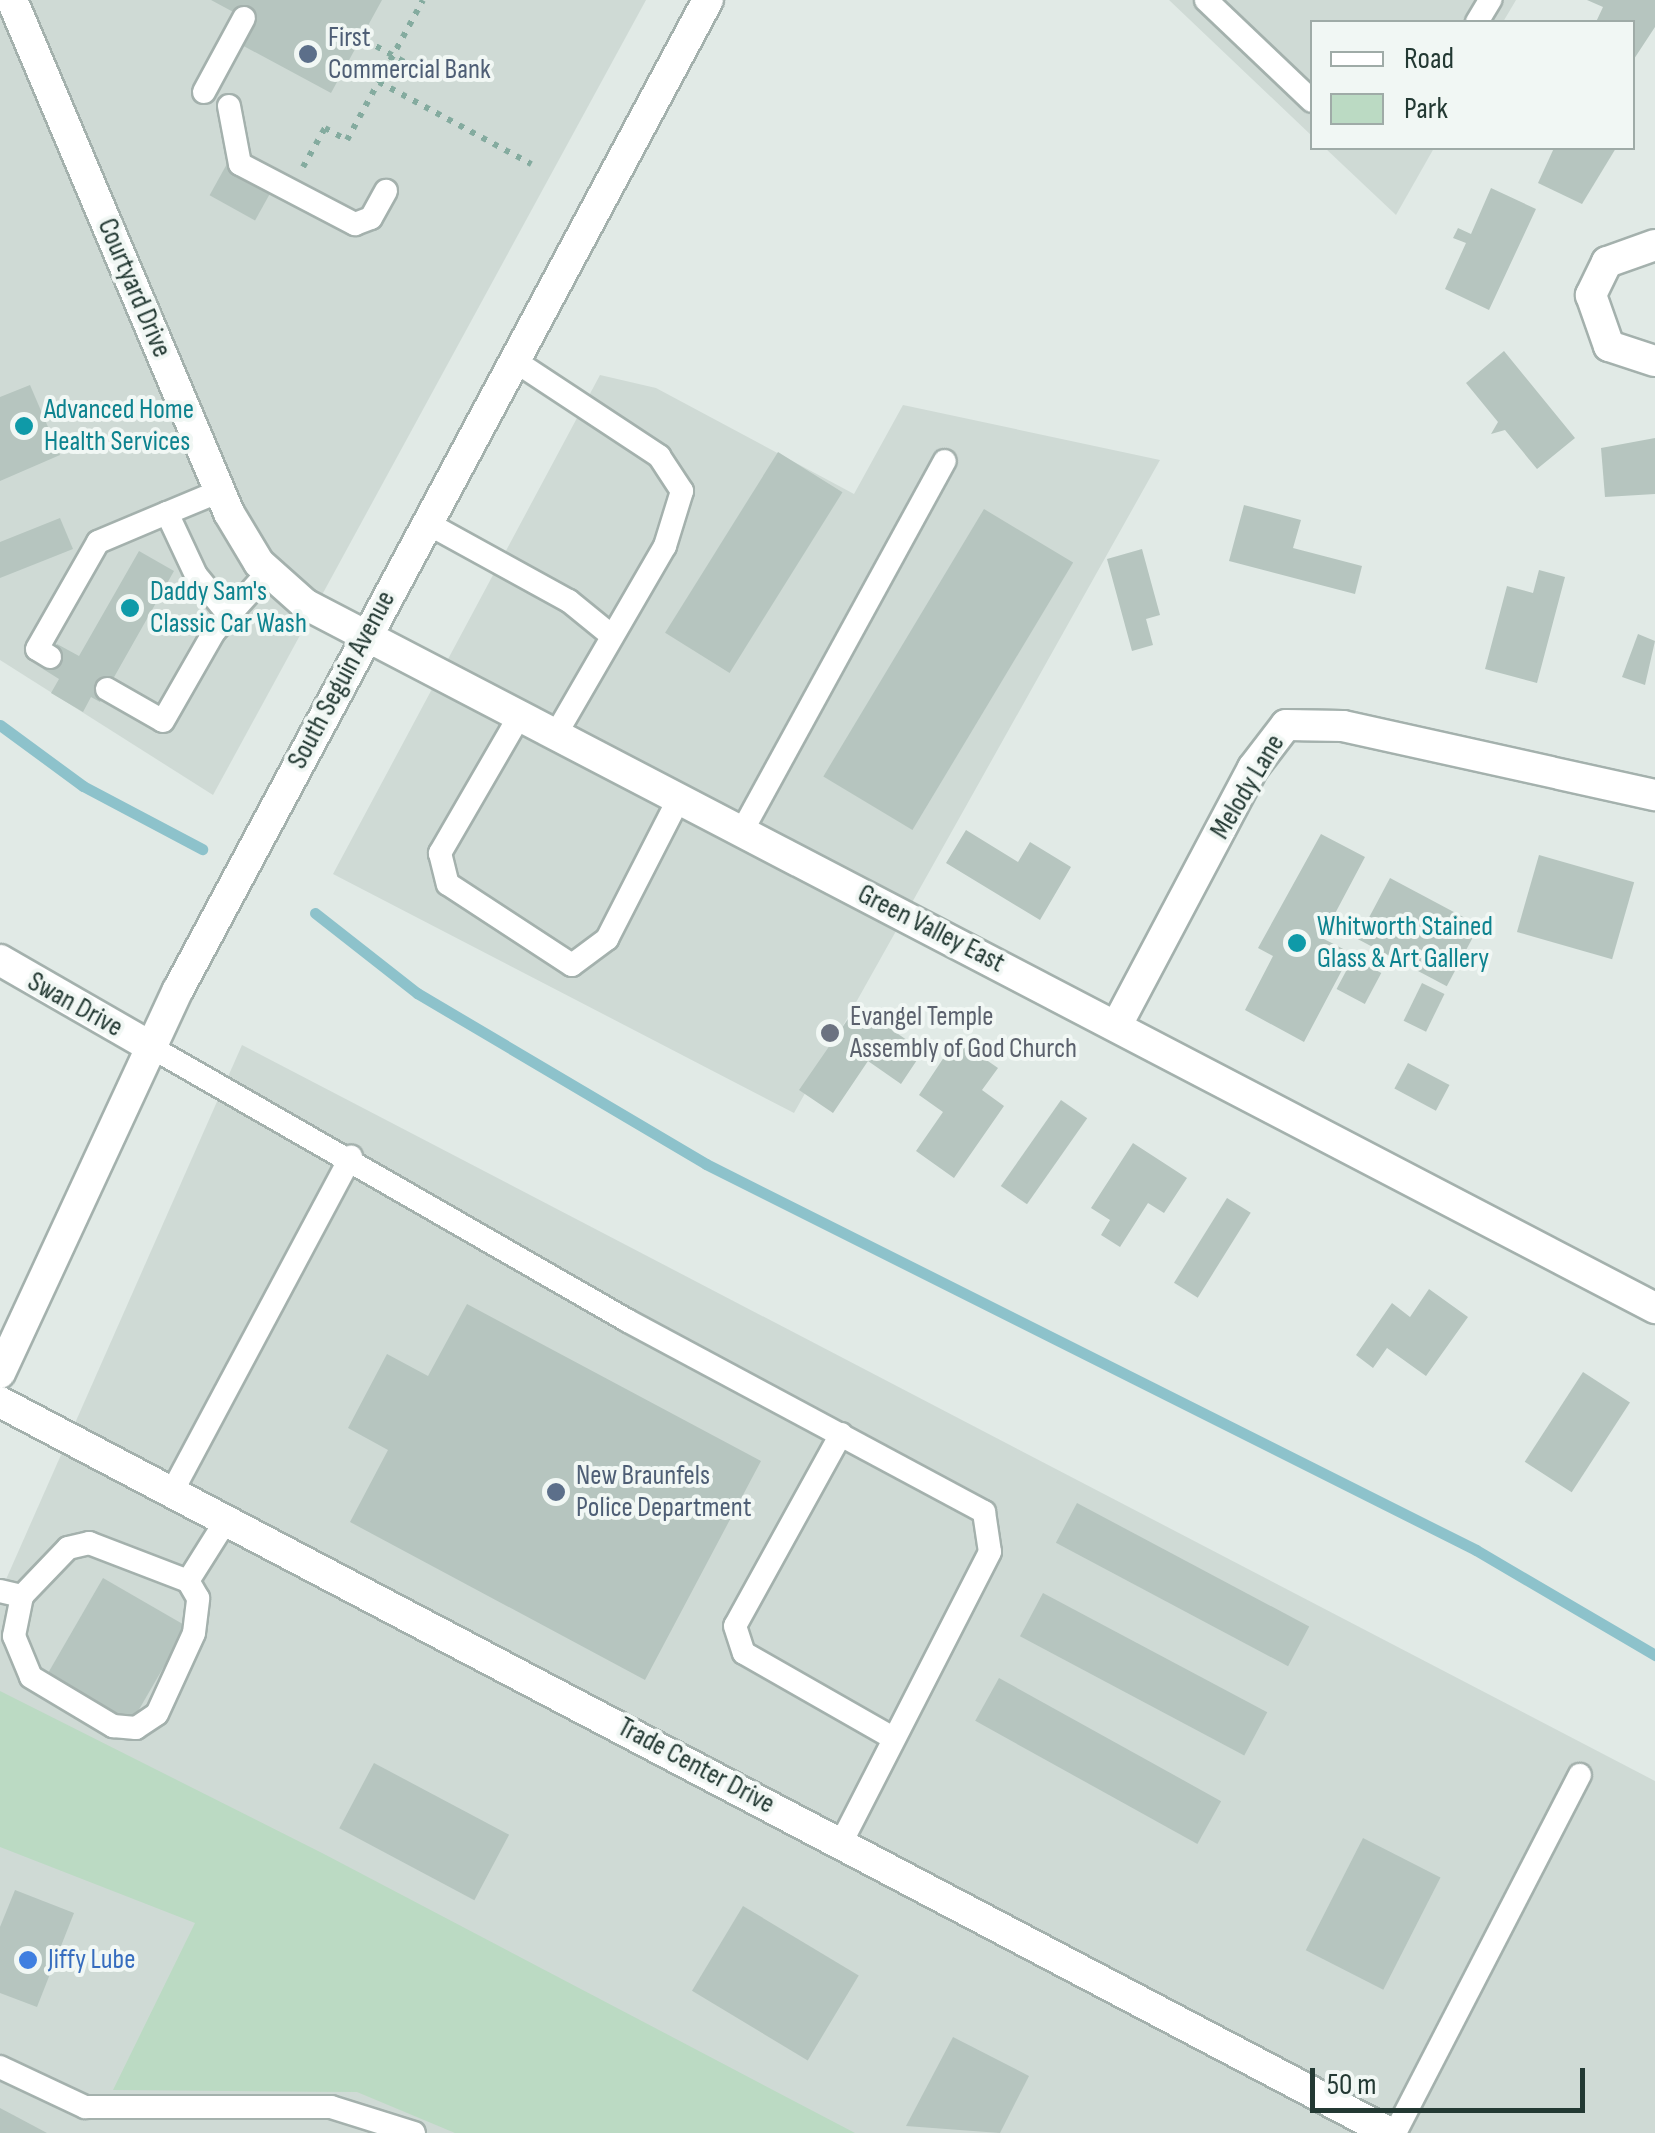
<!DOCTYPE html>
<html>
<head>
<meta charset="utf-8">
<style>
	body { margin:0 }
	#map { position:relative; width:1655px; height:2133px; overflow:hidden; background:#e1eae6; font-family:"Sofia Sans Condensed",sans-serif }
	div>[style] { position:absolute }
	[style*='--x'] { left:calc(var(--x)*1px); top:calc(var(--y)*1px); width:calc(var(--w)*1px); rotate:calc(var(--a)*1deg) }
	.built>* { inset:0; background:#cfdad5 }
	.green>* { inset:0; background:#bbdac3 }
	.stream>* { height:11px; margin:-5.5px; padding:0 5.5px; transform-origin:5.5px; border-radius:5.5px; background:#8dc2cb }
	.building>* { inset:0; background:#b6c5bf; transform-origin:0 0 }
	.path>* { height:6px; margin-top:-3px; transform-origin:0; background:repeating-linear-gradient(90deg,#84ab9f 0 5px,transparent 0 13px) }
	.roads { filter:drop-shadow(2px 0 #a4b1ad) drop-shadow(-2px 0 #a4b1ad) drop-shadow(0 2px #a4b1ad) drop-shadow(0 -2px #a4b1ad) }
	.lane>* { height:22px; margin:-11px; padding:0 11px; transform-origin:11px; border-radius:11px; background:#fff }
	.street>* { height:30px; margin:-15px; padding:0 15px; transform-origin:15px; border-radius:15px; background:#fff }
	.secondary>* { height:30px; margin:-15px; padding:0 15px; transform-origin:15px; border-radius:15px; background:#fff }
	.dots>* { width:28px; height:28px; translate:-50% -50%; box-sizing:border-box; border:5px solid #f1f7f4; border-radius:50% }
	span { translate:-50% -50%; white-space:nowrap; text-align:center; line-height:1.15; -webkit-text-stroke:8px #f1f7f4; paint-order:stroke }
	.service-label { font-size:28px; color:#4e5e75 }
	.left { translate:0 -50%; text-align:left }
	.street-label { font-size:28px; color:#233933 }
	.culture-label { font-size:28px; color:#0d838f }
	.worship-label { font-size:28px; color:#5b616d }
	.shop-label { font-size:28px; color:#366cbe }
	.legend { position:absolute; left:1310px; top:20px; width:325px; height:130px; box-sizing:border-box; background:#f1f7f4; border:2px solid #9faba7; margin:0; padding:12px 18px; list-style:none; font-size:30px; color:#233933 }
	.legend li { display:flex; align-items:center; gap:20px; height:50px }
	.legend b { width:50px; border:2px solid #9faba7 }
	.scale { position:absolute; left:1310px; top:2068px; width:275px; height:45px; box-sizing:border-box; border:5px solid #233933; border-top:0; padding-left:12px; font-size:30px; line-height:35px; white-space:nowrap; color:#233933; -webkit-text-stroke:8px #f1f7f4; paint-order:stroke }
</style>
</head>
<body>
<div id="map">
	<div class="built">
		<i style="clip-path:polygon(0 0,646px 0,213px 795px,0 660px)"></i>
		<i style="clip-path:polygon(1169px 0,1516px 0,1503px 22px,1312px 22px,1312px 136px)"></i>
		<i style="clip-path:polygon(1325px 148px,1434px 148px,1396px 215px)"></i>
		<i style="clip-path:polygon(600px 375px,656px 388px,854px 494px,903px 405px,1160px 460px,794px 1113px,333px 874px)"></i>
		<i style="clip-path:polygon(242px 1045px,1655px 1781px,1655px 2133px,0 2133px,0 1593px)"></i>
	</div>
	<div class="green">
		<i style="clip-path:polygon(0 1691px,324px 1854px,855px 2133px,455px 2133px,357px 2092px,113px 2090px,195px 1923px,0 1847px)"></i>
	</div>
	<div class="stream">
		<i style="--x:0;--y:725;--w:103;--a:36.3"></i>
		<i style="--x:83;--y:786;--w:135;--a:27.9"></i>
		<i style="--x:315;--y:913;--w:130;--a:38.1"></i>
		<i style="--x:417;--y:993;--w:336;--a:30.6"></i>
		<i style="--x:706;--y:1164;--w:861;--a:26.62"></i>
		<i style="--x:1476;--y:1550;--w:208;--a:30.4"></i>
	</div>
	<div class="building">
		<i style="clip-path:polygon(211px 0,382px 0,331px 93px,238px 43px,250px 21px)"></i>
		<i style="clip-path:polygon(1587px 0,1655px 0,1655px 27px,1632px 62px,1632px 22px,1596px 22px,1603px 7px)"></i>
		<i style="clip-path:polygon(1554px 148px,1616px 148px,1582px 204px,1538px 183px)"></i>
		<i style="left:228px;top:162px;width:52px;height:38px;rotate:29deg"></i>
		<i style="clip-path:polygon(1491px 188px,1536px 209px,1489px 310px,1445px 289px,1466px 243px,1453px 238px,1458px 228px,1471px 234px)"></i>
		<i style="clip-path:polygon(1504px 351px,1575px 438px,1537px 469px,1505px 430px,1491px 434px,1498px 422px,1466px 383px)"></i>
		<i style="clip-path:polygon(30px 385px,60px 455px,0 481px,0 397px)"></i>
		<i style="clip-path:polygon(1655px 438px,1655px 494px,1605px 497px,1601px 448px)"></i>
		<i style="left:778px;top:452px;width:76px;height:213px;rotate:32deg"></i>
		<i style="clip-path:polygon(1244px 505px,1301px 520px,1293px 548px,1362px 566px,1355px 594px,1229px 561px)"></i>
		<i style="left:984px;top:509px;width:104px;height:312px;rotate:31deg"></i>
		<i style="clip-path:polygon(60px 518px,73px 549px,0 578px,0 542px)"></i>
		<i style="clip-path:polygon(1142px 549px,1160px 615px,1146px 619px,1153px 645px,1132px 651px,1107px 559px)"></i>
		<i style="clip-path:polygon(139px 551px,174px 571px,100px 702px,91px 697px,83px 712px,51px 693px,59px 679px,43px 669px,57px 644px,79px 656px)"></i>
		<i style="clip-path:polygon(1539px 570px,1565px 577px,1537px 683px,1485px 669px,1507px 586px,1533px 593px)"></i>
		<i style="clip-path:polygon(1638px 634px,1655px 641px,1645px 685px,1622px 677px)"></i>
		<i style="clip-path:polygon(966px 830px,1018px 862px,1030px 842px,1071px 867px,1040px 920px,946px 863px)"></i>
		<i style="clip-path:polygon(1321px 834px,1365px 857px,1322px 938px,1351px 953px,1304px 1042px,1245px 1010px,1273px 956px,1258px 948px)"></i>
		<i style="left:1539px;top:855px;width:99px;height:80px;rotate:16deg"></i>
		<i style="left:1390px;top:878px;width:101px;height:69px;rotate:28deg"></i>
		<i style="left:1353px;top:958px;width:32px;height:35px;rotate:28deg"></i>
		<i style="left:1422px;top:983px;width:25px;height:42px;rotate:26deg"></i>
		<i style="clip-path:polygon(857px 1006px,923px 1051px,901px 1084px,868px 1061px,833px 1113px,799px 1090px)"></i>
		<i style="clip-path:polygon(956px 1039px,998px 1068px,982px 1090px,1004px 1106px,954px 1178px,916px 1151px,943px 1112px,919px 1095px)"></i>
		<i style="left:1408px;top:1063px;width:47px;height:29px;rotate:28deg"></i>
		<i style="left:1061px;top:1100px;width:32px;height:105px;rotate:35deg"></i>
		<i style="clip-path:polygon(1133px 1143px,1187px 1178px,1164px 1213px,1148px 1203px,1120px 1247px,1101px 1235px,1110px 1220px,1091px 1208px)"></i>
		<i style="left:1227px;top:1198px;width:28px;height:100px;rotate:32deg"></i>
		<i style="clip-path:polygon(1429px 1289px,1468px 1317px,1426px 1376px,1387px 1348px,1373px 1368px,1356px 1355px,1392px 1303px,1410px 1317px)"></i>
		<i style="clip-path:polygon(467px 1304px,761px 1461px,645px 1680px,350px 1522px,388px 1450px,348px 1428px,387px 1354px,428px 1376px)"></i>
		<i style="left:1583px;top:1372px;width:56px;height:107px;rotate:33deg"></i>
		<i style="left:1077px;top:1503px;width:263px;height:45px;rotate:28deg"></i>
		<i style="left:103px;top:1578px;width:97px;height:113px;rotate:30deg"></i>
		<i style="left:1043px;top:1593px;width:254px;height:49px;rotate:28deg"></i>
		<i style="left:999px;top:1678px;width:254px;height:49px;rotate:29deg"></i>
		<i style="left:374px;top:1763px;width:153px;height:74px;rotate:28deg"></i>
		<i style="left:1363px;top:1838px;width:87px;height:126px;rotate:27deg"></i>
		<i style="clip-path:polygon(15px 1890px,74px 1913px,37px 2007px,0 1993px,0 1927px)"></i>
		<i style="left:743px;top:1906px;width:135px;height:99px;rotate:31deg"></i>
		<i style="clip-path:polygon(953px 2037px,1029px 2076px,1000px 2133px,906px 2126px)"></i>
		<i style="clip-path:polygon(0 2108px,17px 2117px,47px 2133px,0 2133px)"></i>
	</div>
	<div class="path">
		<i style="--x:365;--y:40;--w:68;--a:29.2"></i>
		<i style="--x:379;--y:82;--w:173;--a:28.3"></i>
		<i style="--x:303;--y:167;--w:45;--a:-60.6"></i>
		<i style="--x:325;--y:128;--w:25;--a:29"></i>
		<i style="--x:347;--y:140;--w:159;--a:-61.5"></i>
	</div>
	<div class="roads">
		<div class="lane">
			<i style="--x:1206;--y:0;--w:146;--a:43.6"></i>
			<i style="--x:1477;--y:22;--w:26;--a:-59"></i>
			<i style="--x:204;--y:92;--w:84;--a:-61.6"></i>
			<i style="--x:229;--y:106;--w:59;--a:79.3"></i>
			<i style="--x:240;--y:164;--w:130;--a:27.6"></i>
			<i style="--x:355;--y:224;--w:17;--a:-21"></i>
			<i style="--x:371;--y:218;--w:31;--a:-61"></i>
			<i style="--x:515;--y:361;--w:173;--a:33.4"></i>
			<i style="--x:659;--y:456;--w:42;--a:56.7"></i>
			<i style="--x:682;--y:491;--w:58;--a:107.2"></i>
			<i style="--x:665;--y:546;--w:217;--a:120.1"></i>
			<i style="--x:220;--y:491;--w:57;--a:157.5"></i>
			<i style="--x:167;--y:513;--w:68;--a:64.9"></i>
			<i style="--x:196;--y:575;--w:50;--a:50.6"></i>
			<i style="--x:427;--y:523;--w:162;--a:28.8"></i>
			<i style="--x:569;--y:601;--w:55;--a:39.1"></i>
			<i style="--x:50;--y:657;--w:15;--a:-148"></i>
			<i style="--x:37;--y:649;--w:123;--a:-60.3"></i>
			<i style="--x:98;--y:542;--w:75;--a:-22.8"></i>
			<i style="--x:107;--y:689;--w:64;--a:29.7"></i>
			<i style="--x:163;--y:721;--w:103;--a:-60.2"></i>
			<i style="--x:214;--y:632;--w:81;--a:-48"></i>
			<i style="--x:520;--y:715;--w:160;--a:120.1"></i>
			<i style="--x:440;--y:853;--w:32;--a:76"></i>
			<i style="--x:448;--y:884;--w:148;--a:33.2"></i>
			<i style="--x:572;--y:965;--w:44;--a:-36.6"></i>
			<i style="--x:607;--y:939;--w:156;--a:-62.9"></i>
			<i style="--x:741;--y:833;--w:424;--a:-61.3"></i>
			<i style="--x:151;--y:1047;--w:550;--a:29.87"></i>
			<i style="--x:628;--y:1321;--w:404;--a:28.2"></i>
			<i style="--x:984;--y:1512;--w:40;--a:81.5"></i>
			<i style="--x:990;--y:1552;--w:327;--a:117.1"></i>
			<i style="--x:841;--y:1434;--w:219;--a:118.9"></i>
			<i style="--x:735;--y:1626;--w:28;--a:72"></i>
			<i style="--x:744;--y:1653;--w:172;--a:29.7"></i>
			<i style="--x:173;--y:1490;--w:378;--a:-61.9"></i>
			<i style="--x:0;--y:1591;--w:23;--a:13"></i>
			<i style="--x:22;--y:1596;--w:66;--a:-46.2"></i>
			<i style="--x:68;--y:1548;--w:22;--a:-13"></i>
			<i style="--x:89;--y:1543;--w:106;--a:21"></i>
			<i style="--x:188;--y:1581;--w:73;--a:-57.8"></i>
			<i style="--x:22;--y:1596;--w:41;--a:101.3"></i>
			<i style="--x:14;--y:1636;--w:44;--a:67.5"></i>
			<i style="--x:31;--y:1677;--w:96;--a:30.9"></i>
			<i style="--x:113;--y:1726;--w:23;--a:5"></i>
			<i style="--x:136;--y:1728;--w:25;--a:-34"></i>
			<i style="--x:157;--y:1714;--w:89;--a:-65.4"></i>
			<i style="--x:194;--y:1633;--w:35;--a:-83"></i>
			<i style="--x:198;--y:1598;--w:20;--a:-120"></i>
			<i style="--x:0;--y:2067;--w:94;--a:25.2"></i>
			<i style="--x:85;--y:2107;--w:246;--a:0"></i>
			<i style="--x:331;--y:2107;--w:87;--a:17.4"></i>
			<i style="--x:1395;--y:2133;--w:403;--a:-62.7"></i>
		</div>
		<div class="street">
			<i style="--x:12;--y:0;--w:557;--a:67.07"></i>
			<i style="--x:229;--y:513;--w:58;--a:59"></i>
			<i style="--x:259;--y:563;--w:62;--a:41.7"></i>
			<i style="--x:305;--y:604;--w:1523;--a:27.54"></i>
			<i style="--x:1655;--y:245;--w:51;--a:160.5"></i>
			<i style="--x:1607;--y:262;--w:37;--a:116"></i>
			<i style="--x:1591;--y:295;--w:54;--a:70.6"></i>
			<i style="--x:1609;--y:346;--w:48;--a:18.1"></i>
			<i style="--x:0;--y:960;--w:174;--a:29.9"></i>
			<i style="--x:1118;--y:1023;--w:289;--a:-62.1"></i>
			<i style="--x:1253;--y:768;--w:54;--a:-52.5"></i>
			<i style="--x:1286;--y:725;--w:57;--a:1"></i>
			<i style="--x:1343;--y:726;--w:320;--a:12.5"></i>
			<i style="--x:0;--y:1402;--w:1570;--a:27.74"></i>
		</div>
		<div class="secondary">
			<i style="--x:0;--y:1373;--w:422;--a:-65.1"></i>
			<i style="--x:178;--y:990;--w:1123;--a:-61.84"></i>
		</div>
	</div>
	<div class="dots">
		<i style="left:308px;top:54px;background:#5c6f8a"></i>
		<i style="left:24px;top:426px;background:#0f9aa8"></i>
		<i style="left:130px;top:608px;background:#0f9aa8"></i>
		<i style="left:1297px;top:943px;background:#0f9aa8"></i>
		<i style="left:830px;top:1033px;background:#6b7280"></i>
		<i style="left:556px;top:1492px;background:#5c6f8a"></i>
		<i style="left:28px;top:1960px;background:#3f7fe0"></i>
	</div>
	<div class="service-label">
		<span class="left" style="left:328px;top:54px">First<br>Commercial Bank</span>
		<span class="left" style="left:576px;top:1492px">New Braunfels<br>Police Department</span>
	</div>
	<div class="street-label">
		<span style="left:134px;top:288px;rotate:67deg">Courtyard Drive</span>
		<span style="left:342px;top:680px;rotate:-62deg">South Seguin Avenue</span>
		<span style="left:1248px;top:787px;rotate:-59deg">Melody Lane</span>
		<span style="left:931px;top:929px;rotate:27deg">Green Valley East</span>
		<span style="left:75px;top:1005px;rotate:29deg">Swan Drive</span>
		<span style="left:696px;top:1766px;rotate:28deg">Trade Center Drive</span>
	</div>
	<div class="culture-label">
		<span class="left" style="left:44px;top:426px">Advanced Home<br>Health Services</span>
		<span class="left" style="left:150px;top:608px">Daddy Sam's<br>Classic Car Wash</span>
		<span class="left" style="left:1317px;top:943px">Whitworth Stained<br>Glass &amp; Art Gallery</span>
	</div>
	<div class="worship-label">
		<span class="left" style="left:850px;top:1033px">Evangel Temple<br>Assembly of God Church</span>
	</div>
	<div class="shop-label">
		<span class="left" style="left:48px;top:1960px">Jiffy Lube</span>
	</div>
	<ul class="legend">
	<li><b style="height:12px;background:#fff"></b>Road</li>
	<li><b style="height:28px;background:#bbdac3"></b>Park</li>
	</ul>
	<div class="scale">50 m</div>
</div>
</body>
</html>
